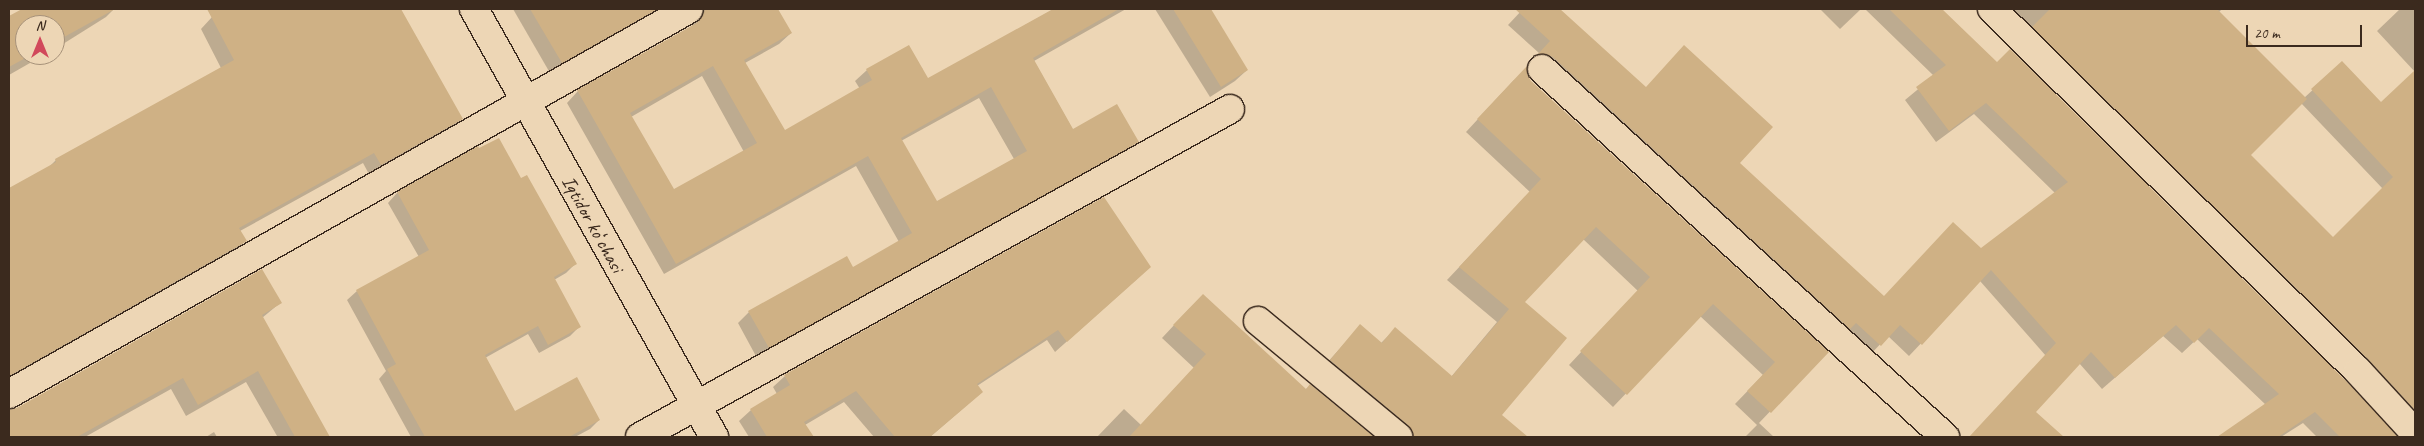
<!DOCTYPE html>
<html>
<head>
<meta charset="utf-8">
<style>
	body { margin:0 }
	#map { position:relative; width:2424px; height:446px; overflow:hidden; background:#edd6b5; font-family:Caveat,sans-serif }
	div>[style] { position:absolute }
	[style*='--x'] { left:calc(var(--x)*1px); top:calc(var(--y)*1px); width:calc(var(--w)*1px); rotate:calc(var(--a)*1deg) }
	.shadow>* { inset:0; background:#0003 }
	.building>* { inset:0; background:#cfb185 }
	.roads { filter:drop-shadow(1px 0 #3b2a1e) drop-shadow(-1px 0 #3b2a1e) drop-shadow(0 1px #3b2a1e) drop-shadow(0 -1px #3b2a1e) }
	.minor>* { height:28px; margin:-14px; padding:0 14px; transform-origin:14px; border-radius:14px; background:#edd6b5 }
	.tertiary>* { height:28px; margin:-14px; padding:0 14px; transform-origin:14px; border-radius:14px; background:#edd6b5 }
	span { translate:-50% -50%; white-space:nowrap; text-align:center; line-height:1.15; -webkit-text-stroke:4px #edd6b5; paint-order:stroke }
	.street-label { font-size:20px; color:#3b2a1e }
	.frame { position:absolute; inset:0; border:10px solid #3b2a1e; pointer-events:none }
	.north { position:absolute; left:15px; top:15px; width:50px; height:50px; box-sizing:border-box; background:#edd6b5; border:1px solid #a69179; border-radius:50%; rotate:0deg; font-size:14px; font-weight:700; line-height:20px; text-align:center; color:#3b2a1e }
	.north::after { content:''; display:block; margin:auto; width:18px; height:22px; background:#d1495b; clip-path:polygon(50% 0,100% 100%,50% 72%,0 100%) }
	.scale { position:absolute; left:2246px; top:25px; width:116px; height:22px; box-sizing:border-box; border:2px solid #3b2a1e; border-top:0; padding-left:6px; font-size:15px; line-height:18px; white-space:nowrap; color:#3b2a1e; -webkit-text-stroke:4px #edd6b5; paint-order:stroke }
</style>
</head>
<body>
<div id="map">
	<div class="shadow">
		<i style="clip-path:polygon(26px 9px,114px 9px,106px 17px,55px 49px,55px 25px,25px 25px,25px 55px,44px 55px,9px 75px,9px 18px)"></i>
		<i style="clip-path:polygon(228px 9px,400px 9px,461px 119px,450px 130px,370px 176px,363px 163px,240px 231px,245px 241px,234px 253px,9px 380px,9px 190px,48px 168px,56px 160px,221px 68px,201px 29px,212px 17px)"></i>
		<i style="clip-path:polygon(513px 9px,665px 9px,550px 73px)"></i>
		<i style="clip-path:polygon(evenodd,687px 9px,777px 9px,791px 33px,779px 44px,745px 63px,784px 132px,860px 89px,855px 81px,867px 70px,927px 80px,1054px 9px,1126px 9px,1034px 61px,1073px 130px,1137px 141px,1126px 153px,757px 358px,738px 323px,749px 312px,852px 269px,899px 242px,856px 166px,664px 274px,567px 103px,578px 91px,692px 26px,694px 22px,687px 9px,702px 76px,744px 152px,673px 191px,631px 117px,702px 76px,687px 9px,979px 98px,1014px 159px,936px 203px,901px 141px,979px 98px)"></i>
		<i style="clip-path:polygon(1155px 9px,1209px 9px,1247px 70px,1235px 81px,1210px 97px)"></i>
		<i style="clip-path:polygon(1523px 9px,1558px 9px,1645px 89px,1738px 163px,1884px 298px,1981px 250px,2055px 193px,1974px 114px,1936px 142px,1905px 100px,1934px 76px,1865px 9px,1941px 9px,1997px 64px,2346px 383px,2396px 437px,2317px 437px,2303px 423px,2281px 437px,2254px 437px,2244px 423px,2266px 405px,2197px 339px,2182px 353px,2163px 336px,2102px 389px,2079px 363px,2034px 412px,2062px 437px,1970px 437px,2046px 356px,1980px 281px,1909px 356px,1888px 336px,1868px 357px,1534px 65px,1528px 65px,1539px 53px,1508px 25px)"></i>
		<i style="clip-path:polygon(1820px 9px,1861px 9px,1840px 29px)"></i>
		<i style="clip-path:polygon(evenodd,2002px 9px,2080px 9px,2104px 33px,2129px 9px,2222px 9px,2219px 12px,2304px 98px,2342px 63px,2381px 104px,2415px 72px,2377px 31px,2400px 9px,2415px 9px,2415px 434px,2002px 9px,2301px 103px,2383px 189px,2333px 238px,2249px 155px,2301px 103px)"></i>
		<i style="clip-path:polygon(1526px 75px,1530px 81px,1827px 352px,1759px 423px,1774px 437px,1745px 437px,1757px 425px,1735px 404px,1763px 375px,1700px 316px,1613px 407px,1569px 365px,1638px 291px,1583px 239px,1523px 302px,1500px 415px,1526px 437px,1395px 437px,1318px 373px,1360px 326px,1381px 343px,1395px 329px,1451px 377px,1497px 322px,1447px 280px,1530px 192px,1466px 132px,1514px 80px)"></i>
		<i style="clip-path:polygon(478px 148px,520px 180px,575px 264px,566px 273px,554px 280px,579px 327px,570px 336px,539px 353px,528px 334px,485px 358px,515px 412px,599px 420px,590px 429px,575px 437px,411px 437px,379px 379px,386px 371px,347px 300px,357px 291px,419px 257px,388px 203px,397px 193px)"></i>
		<i style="clip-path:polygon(1138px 278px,1055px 352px,1047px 340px,977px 386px,982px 392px,930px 437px,874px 437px,844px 402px,805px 425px,812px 437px,749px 437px,739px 421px,751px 410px,777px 394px,773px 387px,785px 376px)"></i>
		<i style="clip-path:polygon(280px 303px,262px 318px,327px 437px,274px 437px,277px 436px,246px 382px,186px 416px,171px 389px,85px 437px,9px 437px,9px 411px)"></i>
		<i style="clip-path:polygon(1190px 308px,1305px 390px,1310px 386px,1372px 437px,1097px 437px,1124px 409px,1141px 425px,1194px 368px,1162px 338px)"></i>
		<i style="clip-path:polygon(214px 432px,217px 437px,206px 437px)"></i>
	</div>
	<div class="building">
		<i style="clip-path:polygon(22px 9px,115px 9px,55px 42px,55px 25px,25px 25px,25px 55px,31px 55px,9px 67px,9px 16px)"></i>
		<i style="clip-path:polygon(207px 9px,401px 9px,463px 119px,381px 165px,374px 153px,239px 228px,247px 241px,9px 376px,9px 188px,56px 162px,55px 159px,234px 60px)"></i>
		<i style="clip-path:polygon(530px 9px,658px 9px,562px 63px)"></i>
		<i style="clip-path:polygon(evenodd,705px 9px,778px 9px,792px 33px,744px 60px,785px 130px,872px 80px,866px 69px,909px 45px,928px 78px,1053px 9px,1119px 9px,1033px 58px,1073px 129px,1117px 104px,1139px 142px,769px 348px,748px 311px,847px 256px,853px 267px,912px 233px,868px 156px,676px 264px,577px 90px,697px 23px,703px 16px,705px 9px,713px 66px,757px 143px,674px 189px,630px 113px,713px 66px,705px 9px,991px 87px,1027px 151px,937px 201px,901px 138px,991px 87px)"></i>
		<i style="clip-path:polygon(1173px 9px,1211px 9px,1248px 70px,1221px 87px)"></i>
		<i style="clip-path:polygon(1515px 9px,1560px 9px,1646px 87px,1684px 45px,1773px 127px,1740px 163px,1884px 296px,1953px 222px,1981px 248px,2068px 182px,1986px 103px,1949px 131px,1916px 87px,1946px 65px,1889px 9px,1942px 9px,1997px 62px,2010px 49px,2347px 382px,2398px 437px,2340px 437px,2315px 412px,2278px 437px,2217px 437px,2279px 394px,2209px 328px,2194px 343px,2176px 325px,2115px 378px,2091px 352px,2036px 412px,2064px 437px,1969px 437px,2056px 343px,1991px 270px,1922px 345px,1900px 325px,1881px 346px,1856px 323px,1850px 329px,1553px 57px,1546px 54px,1538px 54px,1550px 41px)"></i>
		<i style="clip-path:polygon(2050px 9px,2217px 9px,2307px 99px,2251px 155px,2333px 237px,2393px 177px,2311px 89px,2342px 61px,2381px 102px,2415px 70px,2415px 410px,2369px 360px,2032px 27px)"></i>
		<i style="clip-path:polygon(1527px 66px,1527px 74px,1531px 81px,1829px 352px,1771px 413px,1747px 391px,1775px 362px,1713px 304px,1627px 395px,1580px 351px,1650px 277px,1596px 227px,1525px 302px,1567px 338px,1502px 415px,1528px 437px,1413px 437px,1408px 425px,1330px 360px,1360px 324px,1382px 343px,1395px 327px,1452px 376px,1509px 309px,1459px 267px,1541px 179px,1477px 119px)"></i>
		<i style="clip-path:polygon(499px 138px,521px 178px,527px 175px,577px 264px,554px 277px,581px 327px,548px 345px,538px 326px,485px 355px,515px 411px,577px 377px,600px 420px,569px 437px,425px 437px,387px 369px,396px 364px,356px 290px,429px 250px,397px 192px,478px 146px,479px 148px)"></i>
		<i style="clip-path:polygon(1104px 197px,1151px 267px,1067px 342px,1058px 330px,977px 384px,983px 392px,930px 437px,895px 437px,856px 391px,804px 422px,814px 437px,767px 437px,750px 409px,790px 385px,784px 375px)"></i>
		<i style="clip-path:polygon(262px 269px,282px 303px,262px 315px,330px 437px,295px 437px,258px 371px,198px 405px,183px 378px,77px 437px,9px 437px,9px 410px,17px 408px)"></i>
		<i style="clip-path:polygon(1203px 294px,1306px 389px,1310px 384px,1374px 437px,1129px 437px,1206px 354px,1173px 325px)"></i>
	</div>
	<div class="roads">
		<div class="minor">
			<i style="--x:1992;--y:9;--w:515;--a:44.69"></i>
			<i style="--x:2358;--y:371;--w:84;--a:47.4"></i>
			<i style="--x:1542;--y:69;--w:546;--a:42.4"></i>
			<i style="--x:1258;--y:321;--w:182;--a:39.6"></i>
			<i style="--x:9;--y:394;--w:781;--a:-29.52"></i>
			<i style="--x:640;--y:437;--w:675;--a:-29.07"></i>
		</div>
		<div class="tertiary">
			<i style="--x:474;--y:9;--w:491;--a:60.7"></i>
		</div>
	</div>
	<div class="street-label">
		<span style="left:593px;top:224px;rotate:61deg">Iqtidor koʻchasi</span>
	</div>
	<div class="frame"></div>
	<div class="north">N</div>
	<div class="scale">20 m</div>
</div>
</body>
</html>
